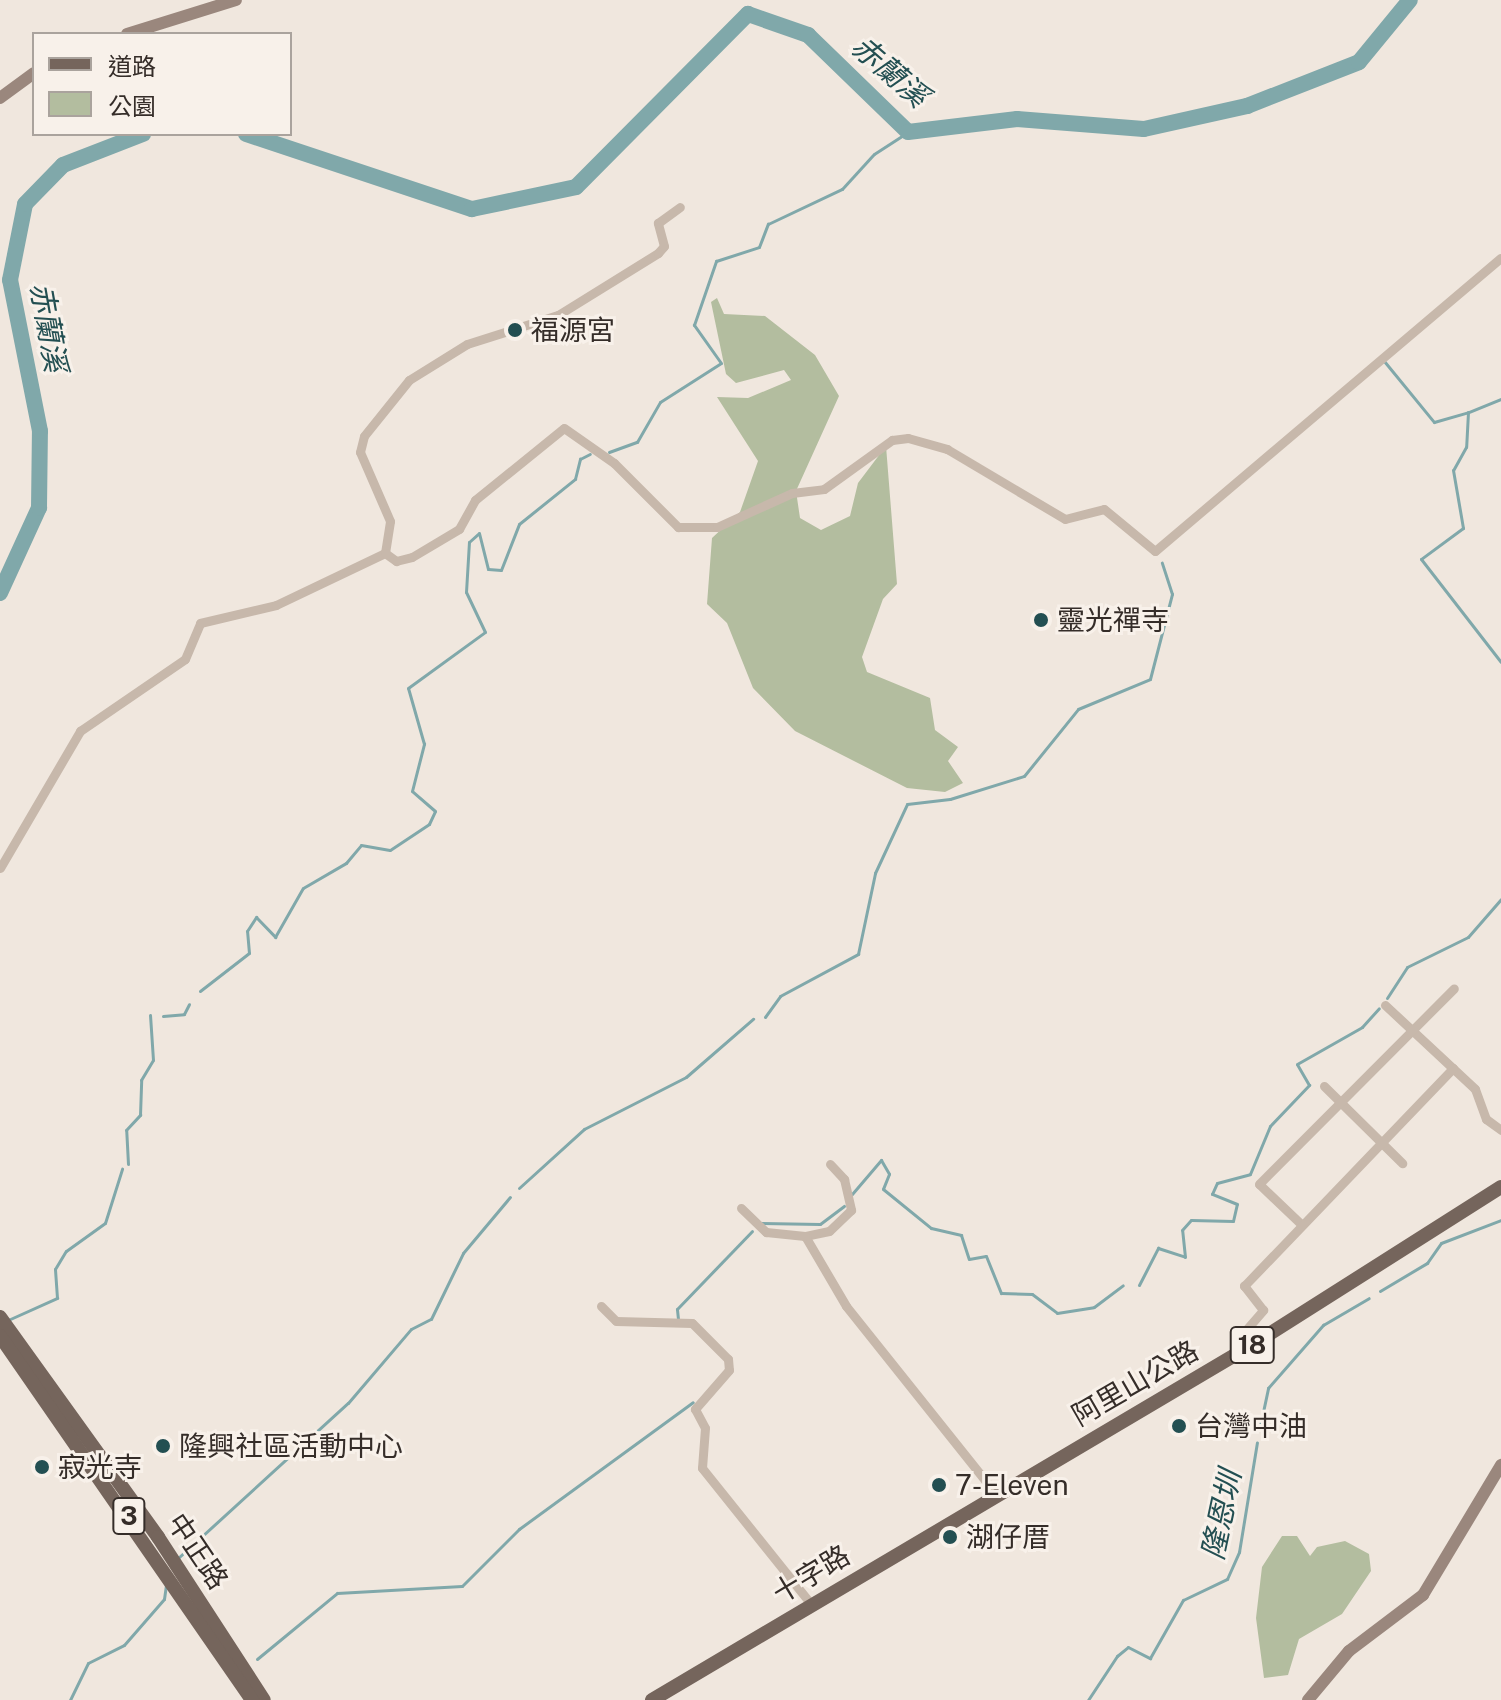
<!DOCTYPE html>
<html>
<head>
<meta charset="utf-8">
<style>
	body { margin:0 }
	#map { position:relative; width:1501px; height:1700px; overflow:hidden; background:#f0e7de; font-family:"Public Sans","Noto Sans TC",sans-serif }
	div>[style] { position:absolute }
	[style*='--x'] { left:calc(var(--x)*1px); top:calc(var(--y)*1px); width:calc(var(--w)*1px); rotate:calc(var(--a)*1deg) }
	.green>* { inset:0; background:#b3bd9f }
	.stream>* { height:3px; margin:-1.5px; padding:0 1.5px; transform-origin:1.5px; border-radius:1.5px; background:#80a8aa }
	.river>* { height:16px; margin:-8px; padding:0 8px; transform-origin:8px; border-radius:8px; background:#80a8aa }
	.street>* { height:9px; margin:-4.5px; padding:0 4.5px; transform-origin:4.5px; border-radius:4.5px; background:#c7b8ab }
	.secondary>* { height:12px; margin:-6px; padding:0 6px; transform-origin:6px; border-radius:6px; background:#9a877d }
	.primary>* { height:14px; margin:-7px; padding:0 7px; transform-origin:7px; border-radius:7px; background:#75655c }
	.dots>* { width:22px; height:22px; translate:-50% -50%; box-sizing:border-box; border:4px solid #f8f1ea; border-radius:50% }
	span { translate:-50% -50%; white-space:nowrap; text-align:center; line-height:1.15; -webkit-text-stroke:6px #f8f1ea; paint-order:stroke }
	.shield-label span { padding:2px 6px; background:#f8f1ea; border:2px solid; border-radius:6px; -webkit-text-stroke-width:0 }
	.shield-label { font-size:26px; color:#352d29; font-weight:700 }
	.poi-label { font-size:28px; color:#352d29 }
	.left { translate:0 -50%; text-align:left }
	.street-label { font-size:28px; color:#352d29 }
	.water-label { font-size:30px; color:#234f52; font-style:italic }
	.legend { position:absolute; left:32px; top:32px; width:260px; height:104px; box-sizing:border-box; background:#f8f1ea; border:2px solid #aaa39d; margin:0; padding:10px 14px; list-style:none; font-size:24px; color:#352d29 }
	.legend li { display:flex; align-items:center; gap:16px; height:40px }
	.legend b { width:40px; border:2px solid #aaa39d }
</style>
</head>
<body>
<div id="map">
	<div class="green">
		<i style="clip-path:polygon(717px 298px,724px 314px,765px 316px,815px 355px,839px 396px,796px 491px,800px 518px,821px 530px,850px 516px,858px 483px,886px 446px,897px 584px,883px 599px,862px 657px,867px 672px,930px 698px,935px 730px,958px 747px,948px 761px,963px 783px,945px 792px,907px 788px,795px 731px,753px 688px,727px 623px,707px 604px,712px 538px,740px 512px,758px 461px,717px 397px,748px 398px,791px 380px,784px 370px,736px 383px,726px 374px,711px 302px)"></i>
		<i style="clip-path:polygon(1282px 1536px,1297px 1536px,1310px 1556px,1317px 1547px,1345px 1541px,1369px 1554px,1371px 1571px,1342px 1614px,1299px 1639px,1288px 1675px,1264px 1678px,1256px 1618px,1262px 1567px)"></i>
	</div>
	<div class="stream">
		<i style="--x:1384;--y:361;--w:79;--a:50.7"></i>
		<i style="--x:1434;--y:422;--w:35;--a:-16"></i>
		<i style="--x:1501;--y:399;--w:35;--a:158"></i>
		<i style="--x:1468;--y:412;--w:35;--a:93"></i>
		<i style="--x:1466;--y:447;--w:26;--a:119"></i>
		<i style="--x:1453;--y:470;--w:59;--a:80.2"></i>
		<i style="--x:1463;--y:528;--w:52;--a:143.6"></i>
		<i style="--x:1421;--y:559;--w:130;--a:52.2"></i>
		<i style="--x:609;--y:452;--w:30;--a:-20"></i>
		<i style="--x:637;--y:442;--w:46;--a:-60.1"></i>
		<i style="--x:660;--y:402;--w:72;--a:-32.6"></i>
		<i style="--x:721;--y:363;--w:47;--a:-125.4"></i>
		<i style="--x:694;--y:325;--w:68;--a:-71"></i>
		<i style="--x:716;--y:261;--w:45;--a:-18"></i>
		<i style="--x:759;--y:247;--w:25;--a:-69"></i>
		<i style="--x:768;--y:224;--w:82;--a:-25.3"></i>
		<i style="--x:842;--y:189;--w:47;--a:-47.6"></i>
		<i style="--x:874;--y:154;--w:40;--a:-32.9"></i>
		<i style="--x:200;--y:991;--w:62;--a:-37.8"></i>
		<i style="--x:249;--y:953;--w:22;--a:-95"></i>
		<i style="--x:247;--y:931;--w:17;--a:-57"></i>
		<i style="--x:256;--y:917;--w:28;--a:46"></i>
		<i style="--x:275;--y:937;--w:56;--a:-60.3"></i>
		<i style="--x:303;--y:888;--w:50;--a:-30.2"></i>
		<i style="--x:346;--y:863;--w:23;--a:-50"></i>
		<i style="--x:361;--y:845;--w:29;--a:10"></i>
		<i style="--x:390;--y:850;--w:47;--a:-33.7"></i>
		<i style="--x:429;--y:824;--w:14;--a:-65"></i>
		<i style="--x:435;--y:811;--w:30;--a:-139"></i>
		<i style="--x:412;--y:791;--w:49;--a:-75.7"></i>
		<i style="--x:424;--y:744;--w:58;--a:-105.9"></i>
		<i style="--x:408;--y:688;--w:95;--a:-36"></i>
		<i style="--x:485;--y:632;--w:44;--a:-115.4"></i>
		<i style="--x:466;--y:592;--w:50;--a:-86.6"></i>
		<i style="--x:469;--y:542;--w:13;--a:-42"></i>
		<i style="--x:479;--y:533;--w:37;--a:76"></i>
		<i style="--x:488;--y:569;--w:13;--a:4"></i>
		<i style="--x:501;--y:570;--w:49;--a:-68.6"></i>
		<i style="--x:519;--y:524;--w:72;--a:-38.8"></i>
		<i style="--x:575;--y:479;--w:21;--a:-76"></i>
		<i style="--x:580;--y:459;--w:11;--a:-27"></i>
		<i style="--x:1387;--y:998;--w:37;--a:-57"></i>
		<i style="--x:1407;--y:967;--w:68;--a:-26.2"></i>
		<i style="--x:1468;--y:937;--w:50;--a:-49"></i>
		<i style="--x:163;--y:1016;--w:21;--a:-5"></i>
		<i style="--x:184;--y:1014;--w:11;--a:-63"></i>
		<i style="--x:765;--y:1017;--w:26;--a:-54"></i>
		<i style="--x:780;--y:996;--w:89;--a:-28.3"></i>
		<i style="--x:858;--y:954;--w:83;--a:-78.1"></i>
		<i style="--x:875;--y:873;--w:76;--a:-65.1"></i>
		<i style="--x:907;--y:804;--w:43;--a:-6.6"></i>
		<i style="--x:950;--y:799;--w:77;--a:-17.3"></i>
		<i style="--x:1024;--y:776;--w:86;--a:-51.1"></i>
		<i style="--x:1078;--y:709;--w:78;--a:-22.6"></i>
		<i style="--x:1150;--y:679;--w:88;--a:-75.5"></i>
		<i style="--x:1172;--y:594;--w:33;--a:-108"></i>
		<i style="--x:128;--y:1164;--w:34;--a:-93"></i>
		<i style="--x:126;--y:1130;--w:21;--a:-47"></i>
		<i style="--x:140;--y:1115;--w:35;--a:-88"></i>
		<i style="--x:141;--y:1080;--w:23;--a:-59"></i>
		<i style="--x:153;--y:1060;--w:45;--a:-93.8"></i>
		<i style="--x:519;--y:1188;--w:88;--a:-42.2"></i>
		<i style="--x:584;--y:1129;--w:114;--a:-27"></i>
		<i style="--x:686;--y:1077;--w:89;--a:-40.9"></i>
		<i style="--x:852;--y:1194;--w:45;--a:-49.5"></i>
		<i style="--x:881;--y:1160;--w:16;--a:60"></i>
		<i style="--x:889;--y:1174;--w:16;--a:112"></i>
		<i style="--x:883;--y:1189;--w:62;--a:39.1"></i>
		<i style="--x:931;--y:1228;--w:31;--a:13"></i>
		<i style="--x:961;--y:1235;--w:25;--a:72"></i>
		<i style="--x:969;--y:1259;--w:17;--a:-10"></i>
		<i style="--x:986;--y:1256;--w:40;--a:68"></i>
		<i style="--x:1001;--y:1293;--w:31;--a:2"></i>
		<i style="--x:1032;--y:1294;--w:31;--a:37"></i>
		<i style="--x:1057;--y:1313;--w:37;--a:-9"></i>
		<i style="--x:1094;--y:1307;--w:36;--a:-37"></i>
		<i style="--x:762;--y:1223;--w:58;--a:1"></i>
		<i style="--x:820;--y:1224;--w:30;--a:-37"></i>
		<i style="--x:1139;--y:1285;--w:42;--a:-62.8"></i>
		<i style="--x:1158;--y:1248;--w:28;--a:18"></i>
		<i style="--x:1185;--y:1257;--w:27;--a:-96"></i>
		<i style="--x:1182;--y:1230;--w:13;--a:-48"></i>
		<i style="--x:1191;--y:1220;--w:42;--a:1.4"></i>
		<i style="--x:1233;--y:1221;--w:17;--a:-77"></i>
		<i style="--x:1237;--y:1204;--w:27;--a:-158"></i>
		<i style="--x:1212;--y:1194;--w:12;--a:-66"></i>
		<i style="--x:1217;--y:1183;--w:34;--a:-15"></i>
		<i style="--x:1250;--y:1174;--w:52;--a:-67.4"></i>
		<i style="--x:1270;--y:1126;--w:57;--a:-46.4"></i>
		<i style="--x:1309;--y:1085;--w:24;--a:-120"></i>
		<i style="--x:1297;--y:1064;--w:75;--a:-29.6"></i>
		<i style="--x:1362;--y:1027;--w:25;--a:-48"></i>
		<i style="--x:1380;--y:1291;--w:55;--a:-30.8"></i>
		<i style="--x:1427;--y:1263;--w:24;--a:-55"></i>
		<i style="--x:1441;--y:1243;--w:64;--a:-21"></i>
		<i style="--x:678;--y:1319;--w:10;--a:-96"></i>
		<i style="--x:677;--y:1309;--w:108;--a:-46.1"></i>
		<i style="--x:8;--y:1320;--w:54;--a:-24.2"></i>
		<i style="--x:57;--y:1298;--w:29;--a:-94"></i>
		<i style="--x:55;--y:1269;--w:21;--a:-59"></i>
		<i style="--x:66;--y:1251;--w:48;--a:-35.7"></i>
		<i style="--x:105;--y:1223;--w:57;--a:-72.5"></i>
		<i style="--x:1260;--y:1426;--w:39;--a:-78"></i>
		<i style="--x:1268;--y:1388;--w:84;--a:-48.9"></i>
		<i style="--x:1323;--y:1325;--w:53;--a:-30.4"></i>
		<i style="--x:178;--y:1558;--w:230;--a:-42.4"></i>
		<i style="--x:348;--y:1403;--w:97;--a:-49.6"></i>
		<i style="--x:411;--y:1329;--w:22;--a:-27"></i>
		<i style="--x:431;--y:1319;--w:73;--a:-64.1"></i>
		<i style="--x:463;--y:1253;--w:73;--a:-50"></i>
		<i style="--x:257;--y:1659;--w:104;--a:-39.5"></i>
		<i style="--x:337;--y:1593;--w:125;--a:-3.2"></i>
		<i style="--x:462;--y:1586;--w:81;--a:-45"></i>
		<i style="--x:519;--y:1529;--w:215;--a:-36.1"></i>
		<i style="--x:70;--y:1700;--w:41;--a:-64.1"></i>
		<i style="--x:88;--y:1663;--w:40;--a:-26.6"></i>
		<i style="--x:124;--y:1645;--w:61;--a:-49"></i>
		<i style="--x:164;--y:1599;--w:15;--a:-82"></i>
		<i style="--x:1088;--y:1700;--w:53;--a:-56.6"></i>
		<i style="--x:1117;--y:1656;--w:14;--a:-39"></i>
		<i style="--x:1128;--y:1647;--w:25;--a:27"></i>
		<i style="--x:1150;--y:1658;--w:67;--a:-60.4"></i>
		<i style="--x:1183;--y:1600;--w:49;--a:-25.5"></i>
		<i style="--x:1227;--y:1579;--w:30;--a:-66"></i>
		<i style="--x:1239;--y:1552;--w:111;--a:-80.7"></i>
	</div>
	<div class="river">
		<i style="--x:246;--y:134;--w:238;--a:18.4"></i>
		<i style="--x:472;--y:209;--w:106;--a:-11.9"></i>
		<i style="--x:576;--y:187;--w:244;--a:-45.2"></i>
		<i style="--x:748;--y:14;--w:64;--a:19.3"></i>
		<i style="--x:808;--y:35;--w:139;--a:44.1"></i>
		<i style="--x:908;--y:132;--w:110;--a:-6.8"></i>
		<i style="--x:1017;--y:119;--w:127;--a:4.5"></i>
		<i style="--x:1144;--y:129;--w:106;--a:-12.6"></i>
		<i style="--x:1247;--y:106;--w:120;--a:-21.4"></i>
		<i style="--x:1359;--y:62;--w:80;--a:-50.6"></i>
		<i style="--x:0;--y:593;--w:94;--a:-65.4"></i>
		<i style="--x:39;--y:508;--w:77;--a:-89.3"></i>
		<i style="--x:40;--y:431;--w:154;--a:-101.2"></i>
		<i style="--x:10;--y:280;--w:77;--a:-78.8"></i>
		<i style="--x:25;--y:204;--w:54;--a:-45.7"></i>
		<i style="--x:63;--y:165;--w:86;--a:-21.2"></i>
	</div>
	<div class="street">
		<i style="--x:385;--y:553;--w:32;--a:-81"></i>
		<i style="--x:390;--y:521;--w:75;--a:-113.5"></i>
		<i style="--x:360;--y:452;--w:16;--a:-76"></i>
		<i style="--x:364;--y:436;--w:72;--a:-51.2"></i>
		<i style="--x:409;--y:380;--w:68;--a:-31.8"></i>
		<i style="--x:467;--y:344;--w:96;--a:-17.7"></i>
		<i style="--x:558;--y:315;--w:118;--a:-31.8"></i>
		<i style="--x:658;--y:253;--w:9;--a:-49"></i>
		<i style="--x:664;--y:246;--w:24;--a:-105"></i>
		<i style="--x:658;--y:223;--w:27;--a:-36"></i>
		<i style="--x:0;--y:868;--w:159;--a:-59.7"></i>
		<i style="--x:80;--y:731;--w:127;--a:-34.4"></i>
		<i style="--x:185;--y:659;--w:39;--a:-67"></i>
		<i style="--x:200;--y:623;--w:78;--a:-13.3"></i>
		<i style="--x:276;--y:605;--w:121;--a:-25.5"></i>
		<i style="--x:385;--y:553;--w:14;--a:36"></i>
		<i style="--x:396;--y:561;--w:16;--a:-14"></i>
		<i style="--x:412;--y:557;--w:55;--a:-30.8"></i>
		<i style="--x:459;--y:529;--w:33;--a:-61"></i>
		<i style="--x:475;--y:500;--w:114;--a:-39"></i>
		<i style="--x:564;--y:428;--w:61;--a:35"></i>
		<i style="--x:614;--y:463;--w:91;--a:45"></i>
		<i style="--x:678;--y:527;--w:39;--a:0"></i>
		<i style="--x:717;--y:527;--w:82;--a:-24.4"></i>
		<i style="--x:792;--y:493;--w:32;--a:-7"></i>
		<i style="--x:824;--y:489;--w:84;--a:-35.8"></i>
		<i style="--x:892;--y:440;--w:16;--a:-7"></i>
		<i style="--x:908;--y:438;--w:41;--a:15.8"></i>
		<i style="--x:947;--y:449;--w:137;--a:30.7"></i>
		<i style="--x:1065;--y:519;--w:40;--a:-14.4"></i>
		<i style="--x:1104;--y:509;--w:66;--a:39.5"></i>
		<i style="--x:1155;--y:551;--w:453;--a:-40.3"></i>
		<i style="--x:1385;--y:1005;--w:123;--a:43"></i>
		<i style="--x:1475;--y:1089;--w:32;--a:70"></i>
		<i style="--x:1486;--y:1119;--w:19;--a:36"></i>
		<i style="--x:1324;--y:1086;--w:110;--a:44.6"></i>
		<i style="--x:830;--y:1164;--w:21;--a:47"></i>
		<i style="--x:844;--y:1179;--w:32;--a:77"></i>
		<i style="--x:851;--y:1210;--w:30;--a:136"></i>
		<i style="--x:829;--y:1231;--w:25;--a:168"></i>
		<i style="--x:805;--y:1236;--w:81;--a:59.6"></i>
		<i style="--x:846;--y:1306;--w:241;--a:51.4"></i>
		<i style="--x:741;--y:1208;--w:35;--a:44"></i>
		<i style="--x:766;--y:1232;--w:39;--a:6"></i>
		<i style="--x:1302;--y:1225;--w:59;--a:-136.4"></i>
		<i style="--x:1259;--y:1184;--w:276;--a:-45.1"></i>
		<i style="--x:601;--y:1306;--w:21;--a:45"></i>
		<i style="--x:616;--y:1321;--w:76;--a:1.5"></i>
		<i style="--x:692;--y:1323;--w:51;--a:45"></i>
		<i style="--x:728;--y:1359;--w:11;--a:85"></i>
		<i style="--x:729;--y:1370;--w:52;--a:131.1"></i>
		<i style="--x:695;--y:1409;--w:21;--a:62"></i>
		<i style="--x:705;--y:1428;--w:40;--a:94.3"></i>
		<i style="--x:702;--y:1468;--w:174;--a:51.3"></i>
		<i style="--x:1252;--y:1345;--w:16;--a:-117"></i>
		<i style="--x:1245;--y:1331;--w:28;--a:-49"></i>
		<i style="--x:1263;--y:1310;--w:31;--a:-128"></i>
		<i style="--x:1244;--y:1286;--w:302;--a:-46.2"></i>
	</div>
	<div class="secondary">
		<i style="--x:127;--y:34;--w:114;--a:-17.3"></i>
		<i style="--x:0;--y:98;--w:42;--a:-36.3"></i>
		<i style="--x:1308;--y:1700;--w:64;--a:-50.1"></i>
		<i style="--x:1349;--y:1651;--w:93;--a:-37.1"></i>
		<i style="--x:1423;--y:1595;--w:152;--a:-59"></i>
	</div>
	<div class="primary">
		<i style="--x:0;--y:1317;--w:271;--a:54.3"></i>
		<i style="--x:158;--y:1537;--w:194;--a:57"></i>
		<i style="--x:0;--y:1336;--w:443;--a:55.3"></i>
		<i style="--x:652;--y:1700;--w:697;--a:-30.61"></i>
		<i style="--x:1252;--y:1345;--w:295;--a:-32.4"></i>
	</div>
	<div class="dots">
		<i style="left:515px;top:330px;background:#234f52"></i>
		<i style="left:1041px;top:620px;background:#234f52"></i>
		<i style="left:1179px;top:1426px;background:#234f52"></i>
		<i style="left:163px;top:1446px;background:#234f52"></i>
		<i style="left:42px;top:1467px;background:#234f52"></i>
		<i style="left:939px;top:1485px;background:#234f52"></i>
		<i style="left:950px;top:1537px;background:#234f52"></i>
	</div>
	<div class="shield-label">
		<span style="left:1252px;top:1345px">18</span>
		<span style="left:129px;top:1516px">3</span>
	</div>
	<div class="poi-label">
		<span class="left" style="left:531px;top:330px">福源宮</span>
		<span class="left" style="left:1057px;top:620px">靈光禪寺</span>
		<span class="left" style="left:1195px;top:1426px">台灣中油</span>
		<span class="left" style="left:179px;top:1446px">隆興社區活動中心</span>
		<span class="left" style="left:58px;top:1467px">寂光寺</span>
		<span class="left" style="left:955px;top:1485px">7-Eleven</span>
		<span class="left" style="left:966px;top:1537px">湖仔厝</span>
	</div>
	<div class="street-label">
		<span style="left:1135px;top:1383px;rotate:-30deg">阿里山公路</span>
		<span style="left:198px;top:1551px;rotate:56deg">中正路</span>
		<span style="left:811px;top:1574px;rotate:-31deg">十字路</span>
	</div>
	<div class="water-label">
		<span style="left:890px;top:71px;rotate:41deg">赤蘭溪</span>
		<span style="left:49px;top:327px;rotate:80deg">赤蘭溪</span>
		<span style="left:1221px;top:1515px;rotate:-78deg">隆恩圳</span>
	</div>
	<ul class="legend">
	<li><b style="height:10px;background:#75655c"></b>道路</li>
	<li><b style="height:22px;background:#b3bd9f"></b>公園</li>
	</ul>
</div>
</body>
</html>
